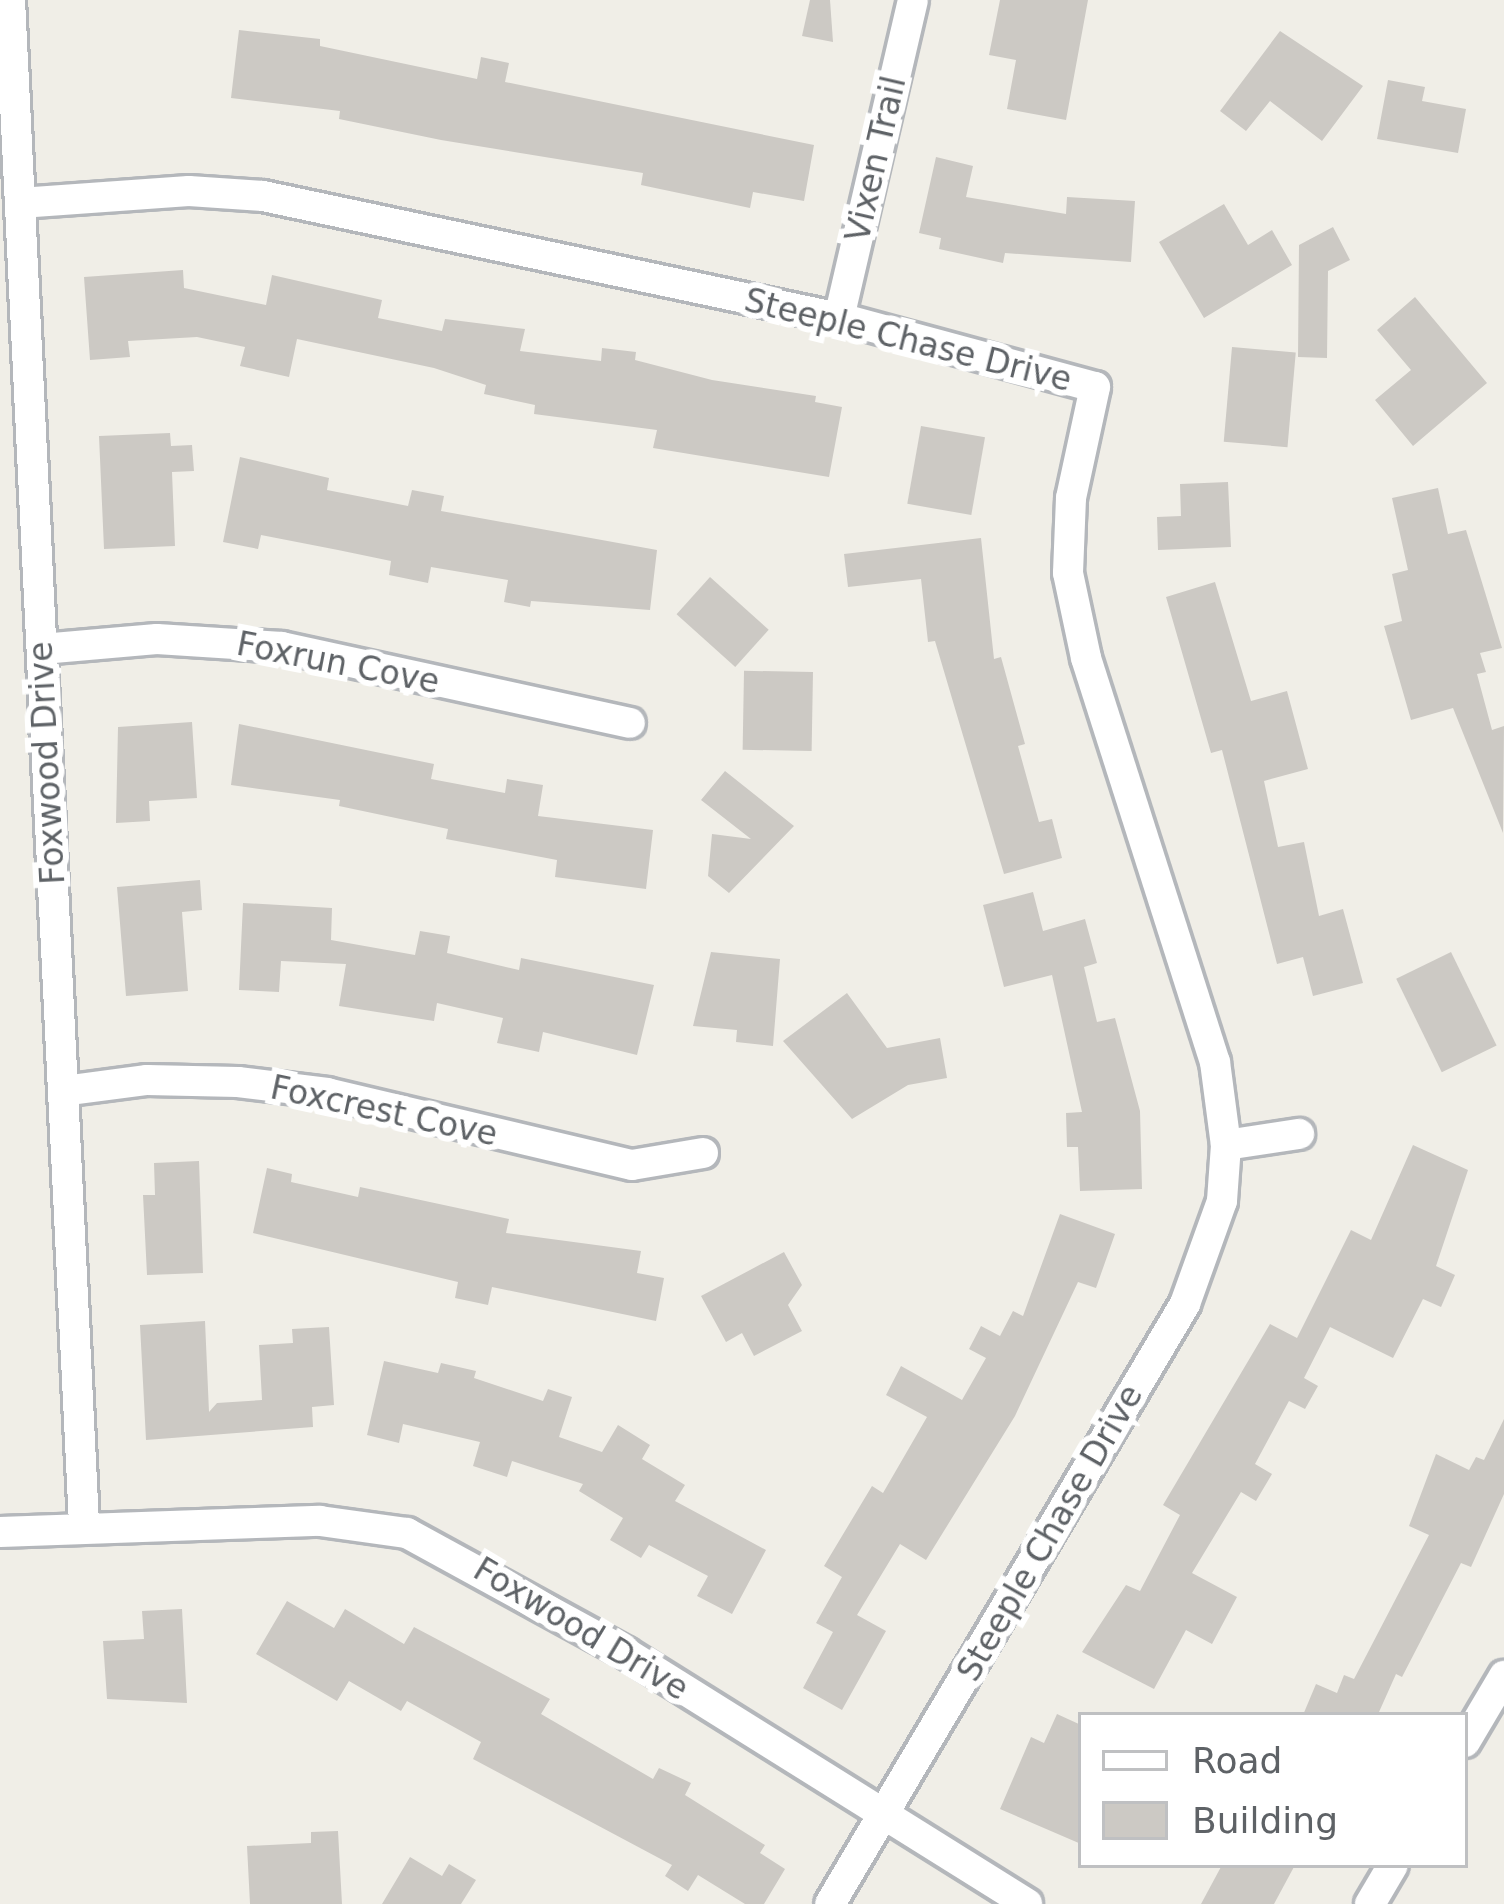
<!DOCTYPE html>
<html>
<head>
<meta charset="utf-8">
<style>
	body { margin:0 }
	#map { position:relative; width:1504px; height:1904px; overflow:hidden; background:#f0eee7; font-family:"DejaVu Sans",sans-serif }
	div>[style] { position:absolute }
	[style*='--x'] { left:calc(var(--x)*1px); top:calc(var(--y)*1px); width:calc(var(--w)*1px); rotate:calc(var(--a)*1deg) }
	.building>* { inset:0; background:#ccc9c4; transform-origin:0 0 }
	.roads { filter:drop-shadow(3px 0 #b4b7bb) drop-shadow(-3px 0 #b4b7bb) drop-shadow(0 3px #b4b7bb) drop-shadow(0 -3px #b4b7bb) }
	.minor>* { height:30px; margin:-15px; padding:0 15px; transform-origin:15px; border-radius:15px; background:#fff }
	span { translate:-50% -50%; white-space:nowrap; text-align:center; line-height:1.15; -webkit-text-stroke:12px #fff; paint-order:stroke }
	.street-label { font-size:33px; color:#5e6266 }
	.legend { position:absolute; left:1078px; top:1712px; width:390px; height:156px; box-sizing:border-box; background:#fff; border:3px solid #bfc0c2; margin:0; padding:15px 21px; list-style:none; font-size:36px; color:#5e6266 }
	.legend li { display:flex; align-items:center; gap:24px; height:60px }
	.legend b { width:60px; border:3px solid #bfc0c2 }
</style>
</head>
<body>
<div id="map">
	<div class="building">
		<i style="clip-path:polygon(810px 0,830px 0,833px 42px,802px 36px)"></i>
		<i style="clip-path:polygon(1000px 0,1088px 0,1066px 120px,1007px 109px,1016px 60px,989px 55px)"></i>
		<i style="clip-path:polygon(239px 30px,320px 39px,320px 46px,477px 79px,481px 57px,509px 63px,505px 82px,814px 145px,804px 201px,753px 192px,750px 208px,641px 185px,643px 173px,441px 140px,339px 119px,340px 111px,231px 98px)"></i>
		<i style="clip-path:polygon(1280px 31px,1363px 86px,1322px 141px,1270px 101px,1246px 131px,1220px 111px)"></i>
		<i style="clip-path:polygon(1388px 80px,1425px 87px,1422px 101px,1466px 109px,1458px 153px,1377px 139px)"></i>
		<i style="clip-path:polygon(936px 157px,973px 166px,966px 197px,1066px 214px,1067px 197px,1135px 201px,1131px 262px,1005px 253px,1003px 263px,939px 249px,941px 238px,919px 233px)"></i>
		<i style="clip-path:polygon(1224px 204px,1248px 245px,1272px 230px,1292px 265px,1204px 318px,1159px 242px)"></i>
		<i style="clip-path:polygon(1333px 227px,1350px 260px,1328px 271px,1327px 358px,1298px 357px,1299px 245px)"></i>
		<i style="clip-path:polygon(183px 270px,184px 288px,266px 305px,272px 275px,382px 300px,378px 318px,442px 331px,445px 319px,525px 329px,520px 351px,601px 361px,602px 348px,636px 352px,635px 360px,712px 380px,816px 396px,815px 402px,842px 407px,829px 477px,653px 448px,657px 430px,534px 414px,535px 405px,484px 394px,486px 385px,434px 368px,297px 339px,289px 377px,240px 366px,245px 347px,197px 337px,128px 341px,130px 357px,90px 360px,84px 277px)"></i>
		<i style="clip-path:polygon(1415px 297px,1487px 383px,1413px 446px,1375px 400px,1411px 370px,1377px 330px)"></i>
		<i style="left:1232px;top:347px;width:64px;height:95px;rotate:5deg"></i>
		<i style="left:921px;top:426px;width:65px;height:79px;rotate:10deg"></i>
		<i style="clip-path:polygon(170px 433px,171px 446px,192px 445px,194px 471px,172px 472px,175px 546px,104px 549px,99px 436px)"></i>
		<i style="clip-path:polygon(240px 457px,329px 478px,327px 490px,408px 506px,412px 490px,444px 496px,441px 511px,657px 550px,650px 610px,531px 601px,530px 607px,504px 602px,508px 580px,431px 567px,428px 583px,389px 575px,391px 561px,338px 550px,261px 535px,258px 549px,223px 542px)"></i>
		<i style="clip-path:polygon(1228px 482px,1231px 547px,1158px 550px,1157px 517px,1181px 516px,1180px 484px)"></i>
		<i style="clip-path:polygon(1438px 488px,1448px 534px,1466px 530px,1502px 648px,1480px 653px,1486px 672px,1477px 674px,1492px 730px,1504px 726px,1503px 833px,1453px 708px,1411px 720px,1384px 626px,1402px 621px,1392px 574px,1408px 570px,1392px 498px)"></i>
		<i style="clip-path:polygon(981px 538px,994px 659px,1001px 657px,1025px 744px,1018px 746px,1039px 822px,1052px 819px,1062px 858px,1004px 874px,935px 641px,928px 642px,921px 579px,848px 587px,844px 554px)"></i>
		<i style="left:710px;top:577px;width:79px;height:50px;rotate:42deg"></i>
		<i style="clip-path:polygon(1215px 582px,1251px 701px,1287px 691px,1308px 769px,1264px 781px,1278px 847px,1304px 842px,1319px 916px,1343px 909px,1363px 983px,1313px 996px,1303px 957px,1277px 964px,1222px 750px,1211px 753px,1166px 597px)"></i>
		<i style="left:813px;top:672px;width:79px;height:69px;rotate:91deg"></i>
		<i style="clip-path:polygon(192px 722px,197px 798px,149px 801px,150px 821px,116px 823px,118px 727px)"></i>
		<i style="clip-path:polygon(239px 724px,434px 764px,431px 779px,505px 793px,507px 779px,543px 785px,538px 816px,653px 830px,646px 889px,555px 877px,557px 860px,446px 839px,448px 829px,339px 806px,340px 800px,231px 785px)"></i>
		<i style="clip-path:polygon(725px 771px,794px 826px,729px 893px,708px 876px,712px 834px,751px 839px,701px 800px)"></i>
		<i style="clip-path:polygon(200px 880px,202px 910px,182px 912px,188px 991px,126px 996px,117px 887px)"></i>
		<i style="clip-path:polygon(1033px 892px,1043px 931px,1085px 919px,1097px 963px,1084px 967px,1097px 1022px,1115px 1018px,1140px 1111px,1142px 1189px,1080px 1191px,1078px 1147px,1067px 1147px,1066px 1113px,1082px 1112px,1052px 975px,1004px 987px,983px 905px)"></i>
		<i style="clip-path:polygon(243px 903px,332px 908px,331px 940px,415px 955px,420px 931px,450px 936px,447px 953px,519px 970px,521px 958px,654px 985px,637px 1055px,543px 1032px,539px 1052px,497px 1043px,503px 1018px,437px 1003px,434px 1021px,339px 1006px,346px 964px,281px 961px,279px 992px,239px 990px)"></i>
		<i style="clip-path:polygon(711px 952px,780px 959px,773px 1046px,736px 1042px,737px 1030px,693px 1026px)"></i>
		<i style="left:1451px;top:952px;width:104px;height:61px;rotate:64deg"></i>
		<i style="clip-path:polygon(847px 993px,887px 1048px,940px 1038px,947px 1078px,908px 1085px,852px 1119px,783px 1041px)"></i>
		<i style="clip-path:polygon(1413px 1145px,1468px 1170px,1436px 1266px,1455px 1275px,1441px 1307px,1423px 1299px,1393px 1358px,1330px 1327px,1304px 1378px,1318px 1386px,1305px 1409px,1289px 1401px,1255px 1464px,1272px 1474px,1256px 1501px,1241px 1492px,1192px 1573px,1237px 1597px,1212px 1644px,1186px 1630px,1154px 1689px,1082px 1652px,1126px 1585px,1140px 1591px,1180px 1515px,1163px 1505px,1270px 1324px,1297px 1338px,1351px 1230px,1371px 1240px)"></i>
		<i style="clip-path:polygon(199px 1161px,203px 1273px,147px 1275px,143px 1195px,155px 1195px,154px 1163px)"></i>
		<i style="clip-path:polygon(267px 1168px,292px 1174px,291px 1182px,358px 1197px,360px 1187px,509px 1219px,506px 1233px,641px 1251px,637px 1273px,664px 1278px,656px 1321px,492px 1287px,488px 1305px,455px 1298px,458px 1282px,253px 1233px)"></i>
		<i style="clip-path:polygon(1060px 1214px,1115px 1234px,1096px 1288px,1078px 1282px,1015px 1416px,926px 1560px,900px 1544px,857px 1615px,886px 1631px,842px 1710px,803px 1688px,833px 1632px,816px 1623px,842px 1577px,824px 1566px,872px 1486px,883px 1493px,927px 1417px,886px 1395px,901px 1366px,962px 1400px,986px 1358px,969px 1349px,981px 1326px,1000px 1336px,1013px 1311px,1023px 1316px)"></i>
		<i style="clip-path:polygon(784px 1252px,802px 1285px,788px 1305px,802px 1331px,754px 1356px,742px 1333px,726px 1342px,701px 1296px)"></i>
		<i style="clip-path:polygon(205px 1321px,209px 1412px,217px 1403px,262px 1400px,259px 1345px,293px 1343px,292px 1329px,329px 1327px,334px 1405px,312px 1407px,313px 1427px,146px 1440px,140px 1325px)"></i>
		<i style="clip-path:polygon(384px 1361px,438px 1373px,441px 1363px,476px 1371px,474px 1378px,543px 1401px,548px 1389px,572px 1397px,559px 1437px,602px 1452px,618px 1425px,650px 1445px,642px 1459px,685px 1485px,675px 1501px,766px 1550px,732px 1614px,697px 1596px,708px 1576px,649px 1545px,641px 1558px,610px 1540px,623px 1518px,579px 1491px,583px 1484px,512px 1461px,507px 1477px,473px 1466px,480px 1442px,403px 1424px,399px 1443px,367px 1435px)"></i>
		<i style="clip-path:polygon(1504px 1419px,1504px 1494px,1471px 1567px,1461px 1563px,1402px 1677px,1396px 1674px,1379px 1712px,1385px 1715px,1303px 1715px,1316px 1684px,1337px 1693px,1344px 1675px,1354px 1679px,1429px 1535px,1409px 1526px,1436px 1454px,1469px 1470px,1476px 1457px,1484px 1460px)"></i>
		<i style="clip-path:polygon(287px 1601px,334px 1628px,345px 1609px,404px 1644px,414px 1627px,550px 1699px,541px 1714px,653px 1779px,659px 1768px,691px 1783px,685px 1795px,765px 1845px,760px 1853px,785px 1869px,764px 1904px,745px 1904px,698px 1875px,688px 1891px,665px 1876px,672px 1865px,473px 1759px,481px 1742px,407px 1701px,401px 1711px,349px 1681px,337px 1701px,256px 1654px)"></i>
		<i style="clip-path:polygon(182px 1609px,187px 1703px,107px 1699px,103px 1641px,144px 1639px,142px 1611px)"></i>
		<i style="clip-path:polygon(1057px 1714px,1081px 1725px,1081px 1844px,1000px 1809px,1031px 1737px,1044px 1743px)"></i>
		<i style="clip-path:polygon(338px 1831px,342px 1904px,250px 1904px,247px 1846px,311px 1843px,311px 1832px)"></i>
		<i style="clip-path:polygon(410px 1857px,442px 1876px,449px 1864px,476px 1880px,461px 1904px,382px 1904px)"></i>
		<i style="clip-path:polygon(1222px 1865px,1295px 1865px,1274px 1904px,1201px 1904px)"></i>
	</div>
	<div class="roads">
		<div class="minor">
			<i style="--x:10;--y:0;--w:1528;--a:87.22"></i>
			<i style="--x:20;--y:203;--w:169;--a:-4.1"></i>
			<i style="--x:189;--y:191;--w:74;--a:3.9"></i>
			<i style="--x:263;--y:196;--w:589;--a:11.96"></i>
			<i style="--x:839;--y:318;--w:265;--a:15.1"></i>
			<i style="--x:1095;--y:387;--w:114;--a:102.2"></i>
			<i style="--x:1071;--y:498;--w:75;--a:92.3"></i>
			<i style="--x:1068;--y:573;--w:87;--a:78"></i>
			<i style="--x:1086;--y:658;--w:424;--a:72.3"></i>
			<i style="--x:1215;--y:1062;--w:84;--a:82.5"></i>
			<i style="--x:1226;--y:1145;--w:56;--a:94.1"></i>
			<i style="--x:1222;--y:1201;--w:109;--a:109.8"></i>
			<i style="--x:1185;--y:1304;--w:697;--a:120.61"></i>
			<i style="--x:839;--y:318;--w:326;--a:-76.9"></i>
			<i style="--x:42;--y:649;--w:115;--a:-5"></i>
			<i style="--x:157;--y:639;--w:125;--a:3.7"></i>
			<i style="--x:282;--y:647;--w:356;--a:12.3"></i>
			<i style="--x:63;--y:1091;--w:85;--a:-7.5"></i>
			<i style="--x:147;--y:1080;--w:91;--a:1.3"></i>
			<i style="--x:238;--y:1082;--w:90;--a:7"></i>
			<i style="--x:327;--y:1093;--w:313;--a:13.3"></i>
			<i style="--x:632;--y:1165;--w:72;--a:-9.6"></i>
			<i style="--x:1226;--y:1145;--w:74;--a:-8.6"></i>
			<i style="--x:0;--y:1532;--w:320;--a:-2"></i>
			<i style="--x:320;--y:1521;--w:88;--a:7.9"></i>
			<i style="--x:407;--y:1533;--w:250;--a:28.7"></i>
			<i style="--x:626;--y:1653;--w:473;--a:32"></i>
			<i style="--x:1465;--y:1742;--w:77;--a:-59.4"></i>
			<i style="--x:1370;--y:1904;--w:45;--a:-59.5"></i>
		</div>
	</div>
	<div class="street-label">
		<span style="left:876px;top:159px;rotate:-77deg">Vixen Trail</span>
		<span style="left:908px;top:340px;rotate:14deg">Steeple Chase Drive</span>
		<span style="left:338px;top:663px;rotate:11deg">Foxrun Cove</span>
		<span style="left:47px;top:763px;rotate:-93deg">Foxwood Drive</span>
		<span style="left:384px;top:1111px;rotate:12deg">Foxcrest Cove</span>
		<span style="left:1050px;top:1533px;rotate:-60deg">Steeple Chase Drive</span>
		<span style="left:581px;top:1629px;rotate:31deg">Foxwood Drive</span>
	</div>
	<ul class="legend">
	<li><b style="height:15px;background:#fff"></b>Road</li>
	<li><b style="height:33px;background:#ccc9c4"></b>Building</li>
	</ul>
</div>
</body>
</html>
